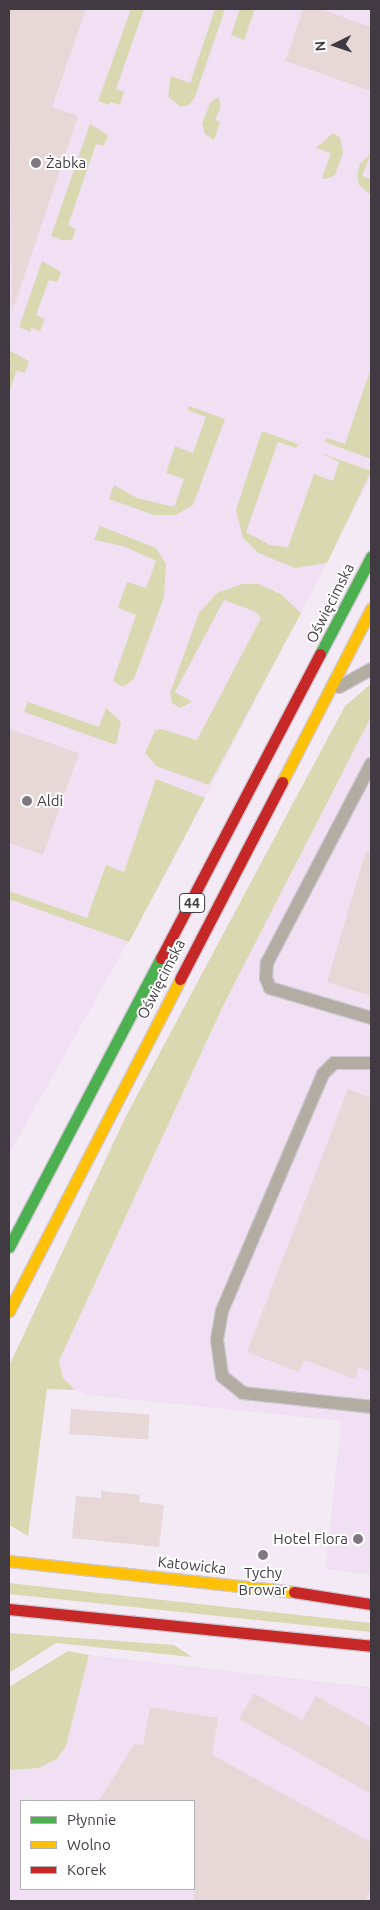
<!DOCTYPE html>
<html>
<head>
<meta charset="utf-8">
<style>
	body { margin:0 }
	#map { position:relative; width:380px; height:1910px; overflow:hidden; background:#f4eaf6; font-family:Ubuntu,sans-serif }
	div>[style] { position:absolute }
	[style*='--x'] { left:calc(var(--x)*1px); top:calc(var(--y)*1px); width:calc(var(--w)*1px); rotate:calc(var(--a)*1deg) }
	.built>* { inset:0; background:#f1e0f4 }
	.green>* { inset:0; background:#dad8b0 }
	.building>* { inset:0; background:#e7d7d7; transform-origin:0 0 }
	.roads { filter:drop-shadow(1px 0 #cfc8d1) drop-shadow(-1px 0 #cfc8d1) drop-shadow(0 1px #cfc8d1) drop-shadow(0 -1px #cfc8d1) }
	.lane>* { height:12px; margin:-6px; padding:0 6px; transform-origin:6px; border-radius:6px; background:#b3aca3 }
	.fast>* { height:11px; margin:-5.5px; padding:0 5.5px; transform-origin:5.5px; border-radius:5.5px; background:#4caf50 }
	.slow>* { height:11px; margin:-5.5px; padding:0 5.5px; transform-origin:5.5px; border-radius:5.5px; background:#ffc107 }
	.jam>* { height:11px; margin:-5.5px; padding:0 5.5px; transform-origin:5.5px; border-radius:5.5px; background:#c62828 }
	.dots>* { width:14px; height:14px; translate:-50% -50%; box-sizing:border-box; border:2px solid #fff; border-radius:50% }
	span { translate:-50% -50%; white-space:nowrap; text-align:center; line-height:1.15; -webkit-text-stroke:4px #fff; paint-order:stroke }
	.shield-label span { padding:1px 4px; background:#fff; border:1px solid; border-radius:4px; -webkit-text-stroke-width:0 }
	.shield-label { font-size:14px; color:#413a42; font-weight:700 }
	.poi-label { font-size:15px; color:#413a42 }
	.left { translate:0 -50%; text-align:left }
	.right { translate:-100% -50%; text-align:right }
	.street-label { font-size:15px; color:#413a42 }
	.frame { position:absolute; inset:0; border:10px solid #413a42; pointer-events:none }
	.legend { position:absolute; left:20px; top:1800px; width:175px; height:90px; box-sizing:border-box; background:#fff; border:1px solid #b3b0b3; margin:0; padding:6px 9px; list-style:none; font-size:15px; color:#413a42 }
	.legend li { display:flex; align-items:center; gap:10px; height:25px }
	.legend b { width:25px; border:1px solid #b3b0b3 }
	.north { position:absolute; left:310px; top:20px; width:50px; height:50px; -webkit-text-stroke:4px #fff; paint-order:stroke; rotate:266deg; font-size:14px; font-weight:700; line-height:20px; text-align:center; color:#413a42 }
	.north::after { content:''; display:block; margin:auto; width:18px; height:22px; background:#413a42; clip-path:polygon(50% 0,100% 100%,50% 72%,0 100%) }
</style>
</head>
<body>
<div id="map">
	<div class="built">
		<i style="clip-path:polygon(9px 9px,371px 9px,371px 477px,166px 874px,9px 1154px)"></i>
		<i style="clip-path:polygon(371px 717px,371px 1575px,326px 1569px,341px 1421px,88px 1395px,75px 1390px,63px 1378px,59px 1361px,223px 1006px)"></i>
		<i style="clip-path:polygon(evenodd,89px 1655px,371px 1687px,371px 1901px,9px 1901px,9px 1770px,39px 1768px,57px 1759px,66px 1746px,89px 1655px,21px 1801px,194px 1801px,194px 1889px,21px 1889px,21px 1801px)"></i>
	</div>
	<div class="green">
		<i style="clip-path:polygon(131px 9px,144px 9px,116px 89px,124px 92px,120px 105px,111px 102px,109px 105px,98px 101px)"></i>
		<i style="clip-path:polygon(215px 9px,225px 9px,195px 97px,189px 105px,180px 107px,168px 96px,171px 76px,190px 83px)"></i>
		<i style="clip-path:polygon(240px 9px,255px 9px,244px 40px,231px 35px)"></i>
		<i style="clip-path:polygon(218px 97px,221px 106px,215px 120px,220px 122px,214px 140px,205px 134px,202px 123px,210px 103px)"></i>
		<i style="clip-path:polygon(90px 124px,108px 135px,104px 146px,96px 144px,68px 225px,76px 229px,72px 240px,62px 240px,51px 236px)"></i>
		<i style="clip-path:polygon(333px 133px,340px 138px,343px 153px,335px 175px,326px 179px,322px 178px,331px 153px,316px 148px)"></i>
		<i style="clip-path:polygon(371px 154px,362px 176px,371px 179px,371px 195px,359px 185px,357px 176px,360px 164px)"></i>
		<i style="clip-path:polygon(42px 261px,61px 272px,57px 282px,49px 280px,36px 315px,45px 319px,40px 331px,31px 328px,30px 332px,19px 327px)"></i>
		<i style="clip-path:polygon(10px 351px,29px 361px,25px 373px,17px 370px,9px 393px)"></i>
		<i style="clip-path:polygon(371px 368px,371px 459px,325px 442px,327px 438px,345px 444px)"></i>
		<i style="clip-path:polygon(189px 406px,225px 419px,193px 505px,176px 515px,154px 515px,109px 499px,114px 485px,137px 498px,174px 507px,184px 479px,166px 473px,175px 446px,193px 453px,206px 417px,188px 410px)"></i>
		<i style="clip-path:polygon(262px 431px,298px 444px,296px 448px,278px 442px,246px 532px,270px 545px,288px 547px,314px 474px,333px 481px,339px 462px,321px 453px,371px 471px,327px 563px,295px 568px,258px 553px,243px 538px,236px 510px)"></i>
		<i style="clip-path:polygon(100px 526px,156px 548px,166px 564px,164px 597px,134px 679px,123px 687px,113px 681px,136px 615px,118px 608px,127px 582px,146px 588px,156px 561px,123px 546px,94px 540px)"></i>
		<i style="clip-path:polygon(242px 584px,258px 584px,281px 594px,301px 613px,209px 785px,156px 766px,145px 753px,155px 731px,161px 729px,197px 740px,261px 618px,256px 612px,224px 600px,175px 692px,192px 702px,180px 708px,172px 703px,170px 693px,199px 613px,217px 593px)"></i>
		<i style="clip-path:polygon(371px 684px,371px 717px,223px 1006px,59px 1361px,63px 1378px,75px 1390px,47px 1389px,28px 1536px,9px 1525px,9px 1366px,126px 1116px,345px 706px)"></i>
		<i style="clip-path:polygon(28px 702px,99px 727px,106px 708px,121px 722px,116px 745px,24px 712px)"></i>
		<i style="clip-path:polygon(156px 779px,205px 798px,129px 942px,9px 899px,9px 891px,87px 918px,106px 865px,124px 872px)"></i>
		<i style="clip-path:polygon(9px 1583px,371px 1623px,371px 1632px,9px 1594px)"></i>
		<i style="clip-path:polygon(9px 1633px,174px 1645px,192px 1657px,56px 1643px,9px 1673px)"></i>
		<i style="clip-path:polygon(68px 1651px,89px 1655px,66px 1746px,57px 1759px,39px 1768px,9px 1770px,9px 1687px)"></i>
	</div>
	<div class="building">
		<i style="clip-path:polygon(9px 9px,86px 9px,52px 107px,78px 116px,12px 312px)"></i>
		<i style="clip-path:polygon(303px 9px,320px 9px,371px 27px,371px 91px,285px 61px)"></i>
		<i style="clip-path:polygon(9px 729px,79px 753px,43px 855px,9px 843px)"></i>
		<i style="clip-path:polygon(366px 851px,371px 852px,371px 996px,327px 982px)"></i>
		<i style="clip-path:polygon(348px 1089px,371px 1098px,371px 1372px,359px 1367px,355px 1379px,304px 1360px,299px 1372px,247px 1352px)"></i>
		<i style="left:71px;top:1409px;width:79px;height:25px;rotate:4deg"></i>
		<i style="clip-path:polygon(101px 1491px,140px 1495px,139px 1502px,164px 1505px,159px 1547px,72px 1538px,76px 1496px,101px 1498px)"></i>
		<i style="clip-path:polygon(254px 1693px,302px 1720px,316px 1696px,371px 1727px,371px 1794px,239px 1719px)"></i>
		<i style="clip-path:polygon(150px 1707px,218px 1718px,212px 1755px,371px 1842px,371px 1889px,365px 1901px,194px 1901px,194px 1801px,99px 1801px,134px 1744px,143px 1745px)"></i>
	</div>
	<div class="roads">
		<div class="lane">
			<i style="--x:339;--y:687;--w:37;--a:-29"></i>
			<i style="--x:371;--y:764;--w:225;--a:117.6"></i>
			<i style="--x:267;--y:963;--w:15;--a:94"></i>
			<i style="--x:266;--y:978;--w:11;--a:68"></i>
			<i style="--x:270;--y:988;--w:105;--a:16.5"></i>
			<i style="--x:371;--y:1063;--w:37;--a:180"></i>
			<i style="--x:334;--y:1063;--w:16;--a:135"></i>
			<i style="--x:323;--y:1074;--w:258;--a:113.1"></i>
			<i style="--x:222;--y:1311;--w:29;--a:100"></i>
			<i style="--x:217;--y:1340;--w:36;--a:82"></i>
			<i style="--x:222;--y:1376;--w:27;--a:39"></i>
			<i style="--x:243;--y:1393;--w:129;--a:6.2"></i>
		</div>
		<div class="fast">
			<i style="--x:320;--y:654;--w:110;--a:-62.3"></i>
			<i style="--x:9;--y:1247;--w:327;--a:-62.3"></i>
		</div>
		<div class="slow">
			<i style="--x:282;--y:782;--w:195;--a:-62.8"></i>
			<i style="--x:9;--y:1311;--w:373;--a:-62.7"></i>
			<i style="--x:9;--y:1561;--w:287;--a:6.2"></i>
		</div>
		<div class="jam">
			<i style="--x:161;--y:958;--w:343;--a:-62.4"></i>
			<i style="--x:180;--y:979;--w:222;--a:-62.6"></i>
			<i style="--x:294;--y:1592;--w:78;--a:8.9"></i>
			<i style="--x:9;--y:1609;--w:364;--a:5.8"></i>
		</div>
	</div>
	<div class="dots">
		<i style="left:36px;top:163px;background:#807881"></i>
		<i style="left:27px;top:801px;background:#807881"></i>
		<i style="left:358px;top:1539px;background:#807881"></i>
		<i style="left:263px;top:1555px;background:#807881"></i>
	</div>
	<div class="shield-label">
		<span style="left:192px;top:903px">44</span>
	</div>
	<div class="poi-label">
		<span class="left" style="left:46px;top:163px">Żabka</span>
		<span class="left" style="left:37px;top:801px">Aldi</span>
		<span class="right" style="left:348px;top:1539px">Hotel Flora</span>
		<span style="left:263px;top:1581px">Tychy<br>Browar</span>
	</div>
	<div class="street-label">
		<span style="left:330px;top:603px;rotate:-63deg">Oświęcimska</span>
		<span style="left:161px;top:979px;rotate:-63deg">Oświęcimska</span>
		<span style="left:192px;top:1565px;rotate:6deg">Katowicka</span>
	</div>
	<div class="frame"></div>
	<ul class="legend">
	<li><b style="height:6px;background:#4caf50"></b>Płynnie</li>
	<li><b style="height:6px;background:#ffc107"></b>Wolno</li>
	<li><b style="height:6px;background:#c62828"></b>Korek</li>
	</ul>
	<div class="north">N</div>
</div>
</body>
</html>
